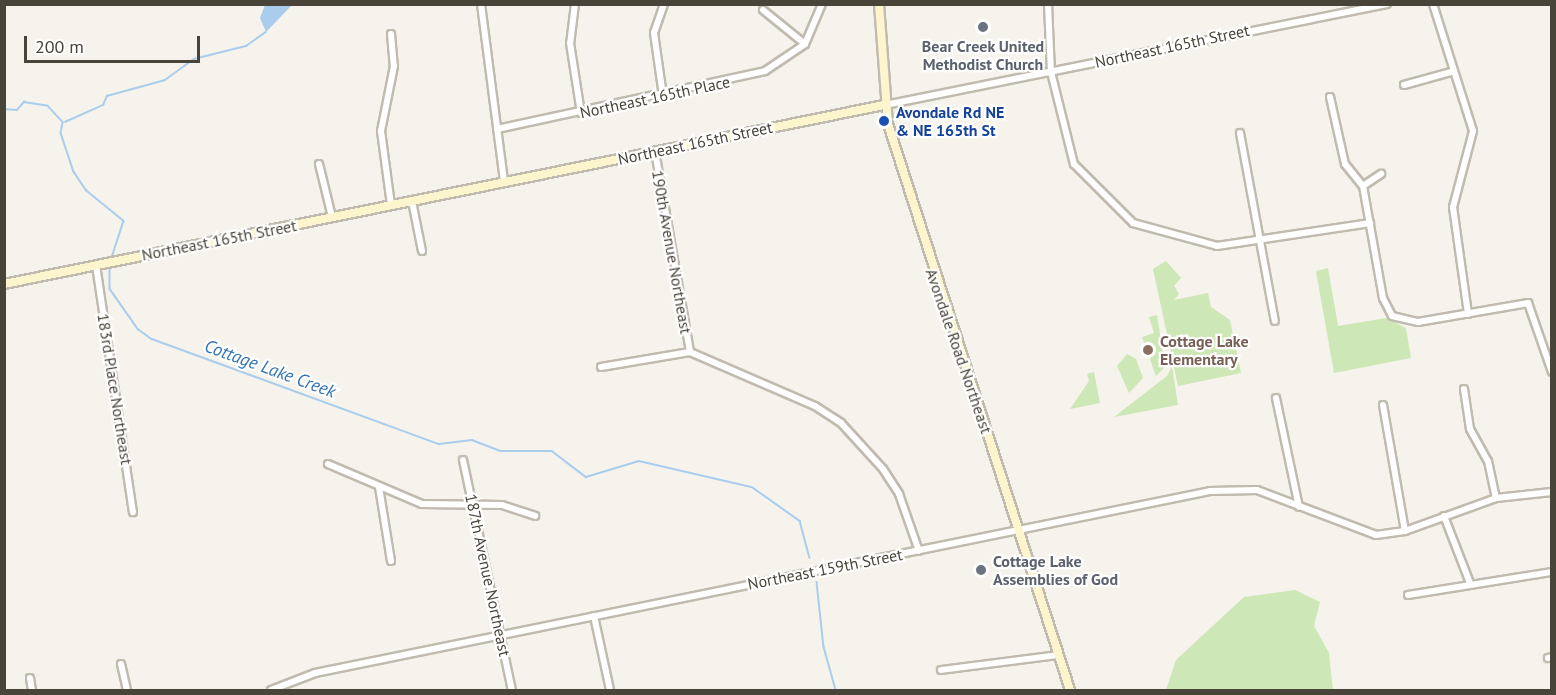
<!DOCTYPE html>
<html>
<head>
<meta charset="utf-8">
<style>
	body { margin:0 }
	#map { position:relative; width:1556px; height:695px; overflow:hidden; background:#f5f3eb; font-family:"PT Sans",sans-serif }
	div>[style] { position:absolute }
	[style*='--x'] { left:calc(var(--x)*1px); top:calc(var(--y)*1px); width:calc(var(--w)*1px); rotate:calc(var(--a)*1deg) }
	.green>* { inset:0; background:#cde7b6 }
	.water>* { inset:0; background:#aacdee }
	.stream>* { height:1.5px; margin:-0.75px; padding:0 0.75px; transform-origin:0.75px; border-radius:0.75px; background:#aacdee }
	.roads { filter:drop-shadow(2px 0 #c0bbae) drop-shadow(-2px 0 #c0bbae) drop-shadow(0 2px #c0bbae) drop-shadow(0 -2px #c0bbae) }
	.street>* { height:6px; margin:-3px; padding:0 3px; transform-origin:3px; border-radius:3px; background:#fff }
	.secondary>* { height:8px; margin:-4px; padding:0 4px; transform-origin:4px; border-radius:4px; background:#fdf5cd }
	.dots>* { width:16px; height:16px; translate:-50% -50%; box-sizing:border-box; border:3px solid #fff; border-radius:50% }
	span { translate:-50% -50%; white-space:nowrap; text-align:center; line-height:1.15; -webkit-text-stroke:4.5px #fff; paint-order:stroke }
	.worship-label { font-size:16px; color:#5b616d; font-weight:700 }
	.left { translate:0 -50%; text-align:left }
	.street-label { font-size:16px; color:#494439 }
	.transit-label { font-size:16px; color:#164399; font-weight:700 }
	.education-label { font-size:16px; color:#785e54; font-weight:700 }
	.water-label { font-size:18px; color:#3574b2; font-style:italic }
	.frame { position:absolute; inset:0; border:6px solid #494439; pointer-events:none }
	.scale { position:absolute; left:24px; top:36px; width:176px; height:27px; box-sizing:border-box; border:3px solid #494439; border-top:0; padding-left:8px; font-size:18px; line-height:21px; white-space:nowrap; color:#494439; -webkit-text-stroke:4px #fff; paint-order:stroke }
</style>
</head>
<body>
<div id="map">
	<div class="green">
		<i style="clip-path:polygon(1166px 261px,1181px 278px,1174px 286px,1179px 294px,1174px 300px,1208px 293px,1211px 307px,1230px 320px,1241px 373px,1178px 386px,1153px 269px)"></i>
		<i style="clip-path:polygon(1328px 268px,1338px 326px,1386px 318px,1406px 328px,1411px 358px,1334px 373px,1316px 271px)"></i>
		<i style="clip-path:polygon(1157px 315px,1165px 367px,1156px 376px,1142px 337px,1154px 333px,1149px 317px)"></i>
		<i style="clip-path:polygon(1127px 354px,1136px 359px,1143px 378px,1129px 393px,1117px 366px)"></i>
		<i style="clip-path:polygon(1172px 366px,1178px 405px,1114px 417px,1167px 376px)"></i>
		<i style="clip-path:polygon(1094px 372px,1100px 403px,1070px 409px,1089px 381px,1087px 374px)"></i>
		<i style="clip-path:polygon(1295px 590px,1320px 602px,1314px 626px,1329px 653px,1333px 690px,1166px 690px,1176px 660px,1244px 597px)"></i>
	</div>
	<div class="water">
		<i style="clip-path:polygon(265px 5px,292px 5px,266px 32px,260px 18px)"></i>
	</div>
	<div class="stream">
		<i style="--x:4;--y:109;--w:13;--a:4"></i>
		<i style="--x:17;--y:110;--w:11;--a:-49"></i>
		<i style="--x:24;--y:102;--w:24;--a:9"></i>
		<i style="--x:48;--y:106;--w:22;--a:47"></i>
		<i style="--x:65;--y:122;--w:42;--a:-24.1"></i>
		<i style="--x:103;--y:105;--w:10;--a:-66"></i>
		<i style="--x:107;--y:96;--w:60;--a:-15.4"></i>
		<i style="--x:165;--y:80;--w:36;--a:-36"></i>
		<i style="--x:194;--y:59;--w:54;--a:-14"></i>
		<i style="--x:246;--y:46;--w:24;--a:-35"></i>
		<i style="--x:63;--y:123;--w:10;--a:101"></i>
		<i style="--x:61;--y:133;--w:41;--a:71.6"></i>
		<i style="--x:74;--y:172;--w:22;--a:56"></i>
		<i style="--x:86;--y:190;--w:49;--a:39.2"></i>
		<i style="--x:124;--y:221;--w:40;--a:108"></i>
		<i style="--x:110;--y:267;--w:22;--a:90"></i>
		<i style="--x:110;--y:289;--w:49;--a:55"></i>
		<i style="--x:138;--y:329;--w:17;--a:36"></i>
		<i style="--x:152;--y:339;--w:306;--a:20.1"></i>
		<i style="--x:439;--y:444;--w:33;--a:-7"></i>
		<i style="--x:472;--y:440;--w:31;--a:21"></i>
		<i style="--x:501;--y:451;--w:51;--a:0"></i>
		<i style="--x:552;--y:451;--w:43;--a:37.4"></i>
		<i style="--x:586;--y:477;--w:55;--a:-16.8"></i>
		<i style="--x:639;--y:461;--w:116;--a:13"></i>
		<i style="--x:752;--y:487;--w:59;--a:35.3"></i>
		<i style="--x:800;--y:521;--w:38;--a:75"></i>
		<i style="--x:817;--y:582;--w:65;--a:83.9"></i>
		<i style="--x:824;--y:647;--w:45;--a:74.4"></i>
	</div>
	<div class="roads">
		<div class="street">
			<i style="--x:481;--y:4;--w:179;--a:82.6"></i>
			<i style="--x:575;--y:4;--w:39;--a:97"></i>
			<i style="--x:570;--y:43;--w:71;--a:81.1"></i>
			<i style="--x:1048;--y:4;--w:68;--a:87.5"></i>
			<i style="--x:1051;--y:72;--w:95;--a:76"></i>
			<i style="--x:1074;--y:164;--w:83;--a:45"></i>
			<i style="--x:1133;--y:223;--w:87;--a:15.3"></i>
			<i style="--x:1217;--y:246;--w:155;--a:-8.5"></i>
			<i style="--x:1433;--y:4;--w:133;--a:72.5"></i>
			<i style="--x:1473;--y:131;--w:79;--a:104.7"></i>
			<i style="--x:1453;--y:207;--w:108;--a:82"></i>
			<i style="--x:763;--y:10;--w:54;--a:39"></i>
			<i style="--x:391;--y:34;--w:32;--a:85"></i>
			<i style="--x:394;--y:66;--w:66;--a:101.3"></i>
			<i style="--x:381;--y:131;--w:75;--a:82.3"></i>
			<i style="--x:1404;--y:85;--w:52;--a:-15.6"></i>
			<i style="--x:663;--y:96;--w:64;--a:-98.1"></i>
			<i style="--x:654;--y:33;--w:31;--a:-71"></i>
			<i style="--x:1330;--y:97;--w:69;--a:77.4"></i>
			<i style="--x:1345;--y:164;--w:28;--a:51"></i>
			<i style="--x:1363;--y:186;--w:114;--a:79.9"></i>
			<i style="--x:1383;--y:298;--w:20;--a:63"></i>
			<i style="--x:1392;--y:316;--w:27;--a:13"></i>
			<i style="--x:1418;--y:322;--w:112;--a:-9.8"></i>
			<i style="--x:1528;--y:303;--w:73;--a:70.8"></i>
			<i style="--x:885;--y:105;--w:512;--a:-11.38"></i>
			<i style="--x:497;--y:129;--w:274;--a:-12.2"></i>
			<i style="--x:765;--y:71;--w:48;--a:-34"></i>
			<i style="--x:805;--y:44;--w:43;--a:-67"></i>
			<i style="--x:1240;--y:133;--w:191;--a:79.5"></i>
			<i style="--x:655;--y:151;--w:204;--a:80.1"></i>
			<i style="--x:319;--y:164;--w:55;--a:76.2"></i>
			<i style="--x:1363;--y:186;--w:22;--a:-34"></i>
			<i style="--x:412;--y:201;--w:51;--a:78.7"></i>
			<i style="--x:96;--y:265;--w:250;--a:81.5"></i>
			<i style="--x:601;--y:367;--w:90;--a:-9.6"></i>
			<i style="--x:690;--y:352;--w:136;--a:23.4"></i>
			<i style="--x:815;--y:406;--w:31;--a:33"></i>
			<i style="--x:841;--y:423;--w:62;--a:47.6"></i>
			<i style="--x:883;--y:469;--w:30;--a:57"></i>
			<i style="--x:899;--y:494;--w:60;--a:70.7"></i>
			<i style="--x:1464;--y:389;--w:40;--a:81.5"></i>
			<i style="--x:1470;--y:429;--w:37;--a:61"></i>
			<i style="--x:1488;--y:461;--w:38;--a:78"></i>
			<i style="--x:1276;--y:398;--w:111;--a:78.1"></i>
			<i style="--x:1383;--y:405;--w:128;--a:80.1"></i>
			<i style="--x:463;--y:460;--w:235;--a:78"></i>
			<i style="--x:328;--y:464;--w:102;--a:23.1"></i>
			<i style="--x:422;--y:504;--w:80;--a:0.7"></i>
			<i style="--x:502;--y:505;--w:35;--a:18"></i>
			<i style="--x:379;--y:487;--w:75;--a:80.8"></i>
			<i style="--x:1444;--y:516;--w:72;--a:68.8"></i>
			<i style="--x:1408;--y:595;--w:146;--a:-9.1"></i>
			<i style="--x:594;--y:616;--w:76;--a:77.8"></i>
			<i style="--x:1548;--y:658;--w:4;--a:-14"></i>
			<i style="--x:121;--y:664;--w:27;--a:77"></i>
			<i style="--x:941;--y:670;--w:118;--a:-7.3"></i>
			<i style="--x:30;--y:678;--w:12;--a:81"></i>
			<i style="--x:271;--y:690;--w:47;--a:-21.1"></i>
			<i style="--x:315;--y:673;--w:913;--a:-11.49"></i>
			<i style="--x:1210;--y:491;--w:47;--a:-1.2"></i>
			<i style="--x:1257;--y:490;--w:127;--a:20.7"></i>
			<i style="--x:1376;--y:535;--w:29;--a:-8"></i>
			<i style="--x:1405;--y:531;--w:97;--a:-19.9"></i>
			<i style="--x:1496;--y:498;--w:56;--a:-6.1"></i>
		</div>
		<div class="secondary">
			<i style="--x:879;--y:4;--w:120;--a:85.7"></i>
			<i style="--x:888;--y:124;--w:595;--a:72.17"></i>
			<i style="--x:4;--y:284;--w:898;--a:-11.5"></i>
		</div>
	</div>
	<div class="dots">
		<i style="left:983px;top:27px;background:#6b7280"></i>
		<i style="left:884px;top:121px;background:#1a4fb4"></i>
		<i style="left:1148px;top:350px;background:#8d6e63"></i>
		<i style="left:981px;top:570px;background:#6b7280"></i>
	</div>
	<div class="worship-label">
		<span style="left:983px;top:55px">Bear Creek United<br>Methodist Church</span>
		<span class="left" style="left:993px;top:570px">Cottage Lake<br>Assemblies of God</span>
	</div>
	<div class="street-label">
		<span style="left:1172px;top:46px;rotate:-12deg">Northeast 165th Street</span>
		<span style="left:655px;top:97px;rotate:-12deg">Northeast 165th Place</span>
		<span style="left:695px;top:143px;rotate:-12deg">Northeast 165th Street</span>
		<span style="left:219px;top:240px;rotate:-11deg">Northeast 165th Street</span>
		<span style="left:672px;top:252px;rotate:80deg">190th Avenue Northeast</span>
		<span style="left:959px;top:351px;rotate:71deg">Avondale Road Northeast</span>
		<span style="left:115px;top:389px;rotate:81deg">183rd Place Northeast</span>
		<span style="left:825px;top:569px;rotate:-11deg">Northeast 159th Street</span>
		<span style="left:488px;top:575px;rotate:78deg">187th Avenue Northeast</span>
	</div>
	<div class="transit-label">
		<span class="left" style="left:896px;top:121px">Avondale Rd NE<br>&amp; NE 165th St</span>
	</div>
	<div class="education-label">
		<span class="left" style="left:1160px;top:350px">Cottage Lake<br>Elementary</span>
	</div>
	<div class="water-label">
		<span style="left:270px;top:369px;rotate:20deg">Cottage Lake Creek</span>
	</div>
	<div class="frame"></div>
	<div class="scale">200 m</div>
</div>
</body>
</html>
